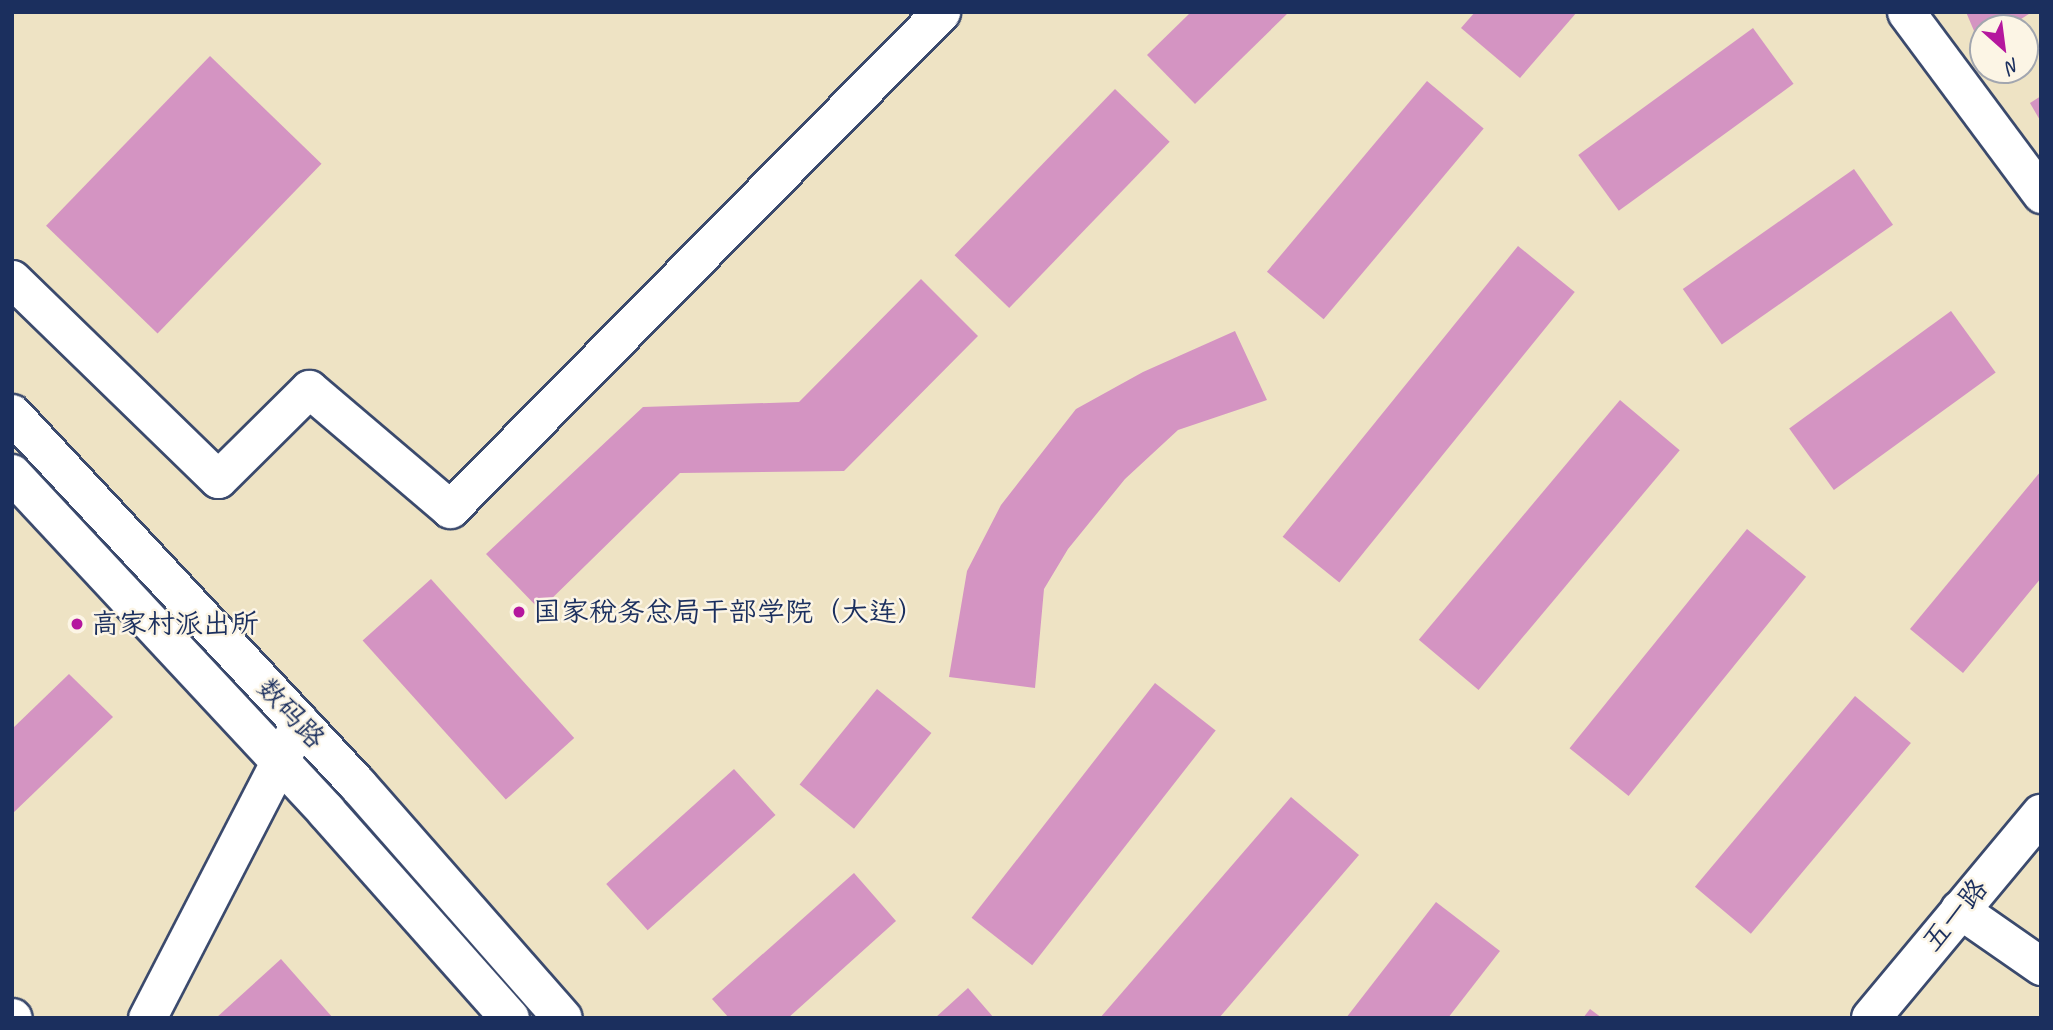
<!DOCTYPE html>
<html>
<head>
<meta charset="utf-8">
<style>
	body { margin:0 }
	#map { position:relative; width:2053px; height:1030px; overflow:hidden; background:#eee3c4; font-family:Caveat,"LXGW WenKai TC",sans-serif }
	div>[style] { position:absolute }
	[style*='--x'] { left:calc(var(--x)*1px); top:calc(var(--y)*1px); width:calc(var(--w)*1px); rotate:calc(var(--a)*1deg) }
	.building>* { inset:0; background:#d494c2; transform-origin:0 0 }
	.roads { filter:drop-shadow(2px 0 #3b4a6d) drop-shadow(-2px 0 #3b4a6d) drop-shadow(0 2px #3b4a6d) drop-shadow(0 -2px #3b4a6d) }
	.minor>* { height:37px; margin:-18.5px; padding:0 18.5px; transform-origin:18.5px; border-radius:18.5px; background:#fff }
	.secondary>* { height:38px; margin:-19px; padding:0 19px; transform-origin:19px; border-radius:19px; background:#fff }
	.dots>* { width:19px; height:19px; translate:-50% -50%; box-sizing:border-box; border:4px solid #fcf5e5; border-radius:50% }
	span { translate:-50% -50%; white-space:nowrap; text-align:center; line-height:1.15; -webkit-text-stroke:5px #fcf5e5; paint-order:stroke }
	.poi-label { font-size:28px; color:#1b2f5e }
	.left { translate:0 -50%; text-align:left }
	.street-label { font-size:28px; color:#1b2f5e }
	.frame { position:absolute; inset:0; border:14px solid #1b2f5e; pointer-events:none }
	.north { position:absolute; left:1969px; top:14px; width:70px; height:70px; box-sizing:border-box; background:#fcf5e5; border:2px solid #a2a6af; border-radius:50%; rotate:152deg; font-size:19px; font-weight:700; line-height:28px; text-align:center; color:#1b2f5e }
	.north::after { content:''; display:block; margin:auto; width:24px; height:32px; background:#b5179e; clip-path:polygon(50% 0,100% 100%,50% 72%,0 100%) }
</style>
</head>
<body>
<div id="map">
	<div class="building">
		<i style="clip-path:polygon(1191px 12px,1289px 12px,1195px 104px,1147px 55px)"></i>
		<i style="clip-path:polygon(1475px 12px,1577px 12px,1520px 78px,1461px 28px)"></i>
		<i style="clip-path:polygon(1966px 12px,2032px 12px,2007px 28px,1983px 28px,1980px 45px)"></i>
		<i style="left:1753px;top:28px;width:69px;height:216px;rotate:54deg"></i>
		<i style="left:210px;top:56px;width:155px;height:236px;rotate:44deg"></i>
		<i style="left:1427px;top:81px;width:74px;height:249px;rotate:40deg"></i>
		<i style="left:1115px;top:89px;width:76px;height:231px;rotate:44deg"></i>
		<i style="clip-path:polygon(2041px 96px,2041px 122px,2030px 103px)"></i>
		<i style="left:1854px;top:169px;width:68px;height:209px;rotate:55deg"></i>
		<i style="left:1518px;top:246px;width:73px;height:374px;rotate:39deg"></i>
		<i style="clip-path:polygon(921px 279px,978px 336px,844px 471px,680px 473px,540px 610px,486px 554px,643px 407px,799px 402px)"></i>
		<i style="left:1951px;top:311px;width:76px;height:200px;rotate:54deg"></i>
		<i style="clip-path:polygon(1235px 331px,1267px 400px,1178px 430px,1125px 479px,1068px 549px,1044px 589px,1035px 688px,949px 677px,967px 571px,1001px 505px,1076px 409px,1143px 372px)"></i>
		<i style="left:1620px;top:400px;width:78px;height:313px;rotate:40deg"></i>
		<i style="clip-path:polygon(2041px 471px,2041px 578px,1963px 673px,1910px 629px)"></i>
		<i style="left:1747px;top:529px;width:76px;height:282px;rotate:39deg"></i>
		<i style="left:431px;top:579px;width:214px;height:92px;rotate:48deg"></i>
		<i style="clip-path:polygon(69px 674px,113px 717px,12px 814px,12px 729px)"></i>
		<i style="left:1155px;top:683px;width:77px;height:298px;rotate:38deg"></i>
		<i style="left:877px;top:689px;width:70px;height:123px;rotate:39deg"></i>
		<i style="left:1855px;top:696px;width:73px;height:249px;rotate:40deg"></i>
		<i style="left:734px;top:769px;width:62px;height:172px;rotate:48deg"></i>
		<i style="clip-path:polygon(1291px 797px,1359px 855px,1219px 1018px,1100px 1018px)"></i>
		<i style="clip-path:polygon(854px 873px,896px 921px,788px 1018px,729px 1018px,712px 999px)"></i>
		<i style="clip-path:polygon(1436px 902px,1500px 951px,1448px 1018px,1346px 1018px)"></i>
		<i style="clip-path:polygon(281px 959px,333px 1018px,216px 1018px)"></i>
		<i style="clip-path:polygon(968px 988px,994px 1018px,935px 1018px)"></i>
		<i style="clip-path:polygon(1590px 1009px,1602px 1018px,1583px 1018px)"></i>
	</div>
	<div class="roads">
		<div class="minor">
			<i style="--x:1906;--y:12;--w:227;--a:53.4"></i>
			<i style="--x:12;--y:279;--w:287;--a:44.2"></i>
			<i style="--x:218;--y:479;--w:128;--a:-44.7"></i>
			<i style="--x:309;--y:389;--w:185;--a:40.4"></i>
			<i style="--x:450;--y:509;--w:699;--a:-45.35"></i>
			<i style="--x:1959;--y:909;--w:100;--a:34.8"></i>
			<i style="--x:12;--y:1017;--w:1;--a:45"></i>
			<i style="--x:147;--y:1018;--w:333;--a:-62.7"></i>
		</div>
		<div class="secondary">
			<i style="--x:12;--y:414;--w:507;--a:47"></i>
			<i style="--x:358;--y:785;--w:310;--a:48.7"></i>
			<i style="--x:12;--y:474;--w:461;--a:47"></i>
			<i style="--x:326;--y:811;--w:277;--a:48.4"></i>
			<i style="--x:1871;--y:1018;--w:266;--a:-50.2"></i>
		</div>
	</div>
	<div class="dots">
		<i style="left:519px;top:612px;background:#b5179e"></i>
		<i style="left:77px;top:624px;background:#b5179e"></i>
	</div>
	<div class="poi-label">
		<span class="left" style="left:533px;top:612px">国家税务总局干部学院（大连）</span>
		<span class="left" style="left:91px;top:624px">高家村派出所</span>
	</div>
	<div class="street-label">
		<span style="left:291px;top:713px;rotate:47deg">数码路</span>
		<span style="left:1955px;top:915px;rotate:-50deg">五一路</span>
	</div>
	<div class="frame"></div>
	<div class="north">N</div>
</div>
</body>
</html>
